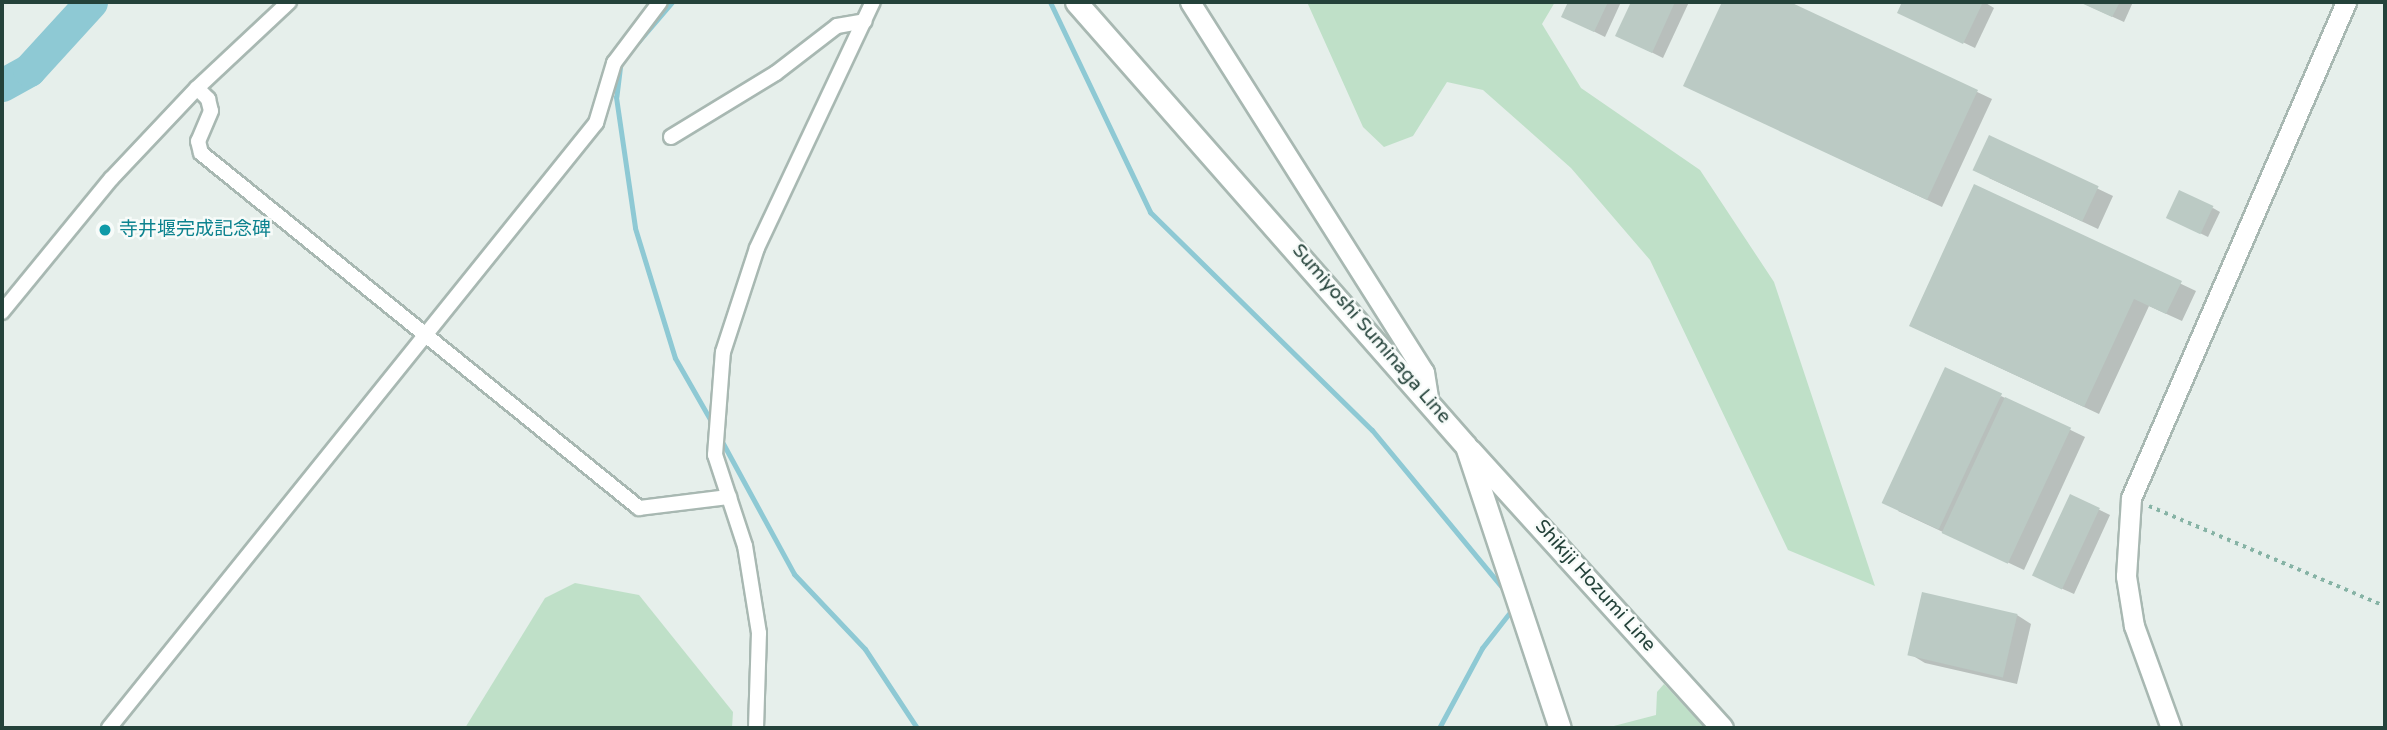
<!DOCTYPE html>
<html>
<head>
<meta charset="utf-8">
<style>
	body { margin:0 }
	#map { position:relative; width:2387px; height:730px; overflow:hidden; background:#e6efeb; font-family:"Varela Round","Noto Sans JP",sans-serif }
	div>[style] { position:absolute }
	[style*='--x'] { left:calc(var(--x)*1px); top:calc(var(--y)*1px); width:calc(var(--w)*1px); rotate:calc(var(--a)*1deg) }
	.green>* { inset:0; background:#bfe0c8 }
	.shadow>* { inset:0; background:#0003 }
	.stream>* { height:5px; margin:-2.5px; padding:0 2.5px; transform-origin:2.5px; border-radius:2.5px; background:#8ec9d4 }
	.river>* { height:33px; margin:-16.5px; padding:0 16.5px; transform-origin:16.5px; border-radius:16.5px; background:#8ec9d4 }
	.building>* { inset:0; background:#bbcac4; transform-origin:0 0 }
	.path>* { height:3.5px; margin-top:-1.75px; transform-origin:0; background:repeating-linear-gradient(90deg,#86b3a5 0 3.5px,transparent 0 8.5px) }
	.roads { filter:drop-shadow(2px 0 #a8b8b2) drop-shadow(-2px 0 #a8b8b2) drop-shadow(0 2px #a8b8b2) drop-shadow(0 -2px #a8b8b2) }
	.minor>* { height:14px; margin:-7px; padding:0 7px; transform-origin:7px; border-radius:7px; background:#fff }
	.tertiary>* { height:19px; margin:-9.5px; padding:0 9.5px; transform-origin:9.5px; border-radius:9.5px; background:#fff }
	.secondary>* { height:21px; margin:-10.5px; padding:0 10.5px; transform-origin:10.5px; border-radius:10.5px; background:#fff }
	.dots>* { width:19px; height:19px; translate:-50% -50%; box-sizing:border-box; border:4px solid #f7fbf9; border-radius:50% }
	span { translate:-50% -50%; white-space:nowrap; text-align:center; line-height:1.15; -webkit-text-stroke:5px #f7fbf9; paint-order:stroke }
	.culture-label { font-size:19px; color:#0d838f }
	.left { translate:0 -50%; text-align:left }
	.street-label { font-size:19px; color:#24423a }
	.frame { position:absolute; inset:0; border:4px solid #24423a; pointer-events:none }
</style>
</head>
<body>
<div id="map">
	<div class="green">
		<i style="clip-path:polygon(1307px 2px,1555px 2px,1542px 24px,1581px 88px,1700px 170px,1774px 282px,1875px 586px,1788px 550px,1650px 260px,1571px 168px,1483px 90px,1447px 82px,1413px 136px,1384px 147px,1363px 127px)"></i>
		<i style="clip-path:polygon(575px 583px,639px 595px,733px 712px,732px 728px,465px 728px,545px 598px)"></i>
		<i style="clip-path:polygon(1664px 684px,1705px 728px,1606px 728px,1656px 715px,1657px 692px)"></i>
	</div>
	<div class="shadow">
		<i style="clip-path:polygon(1570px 2px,1621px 2px,1605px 37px,1563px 16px)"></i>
		<i style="clip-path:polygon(1633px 2px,1689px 2px,1663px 58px,1617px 35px)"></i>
		<i style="clip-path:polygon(1724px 2px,1786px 2px,1992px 99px,1942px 207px,1685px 85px)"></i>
		<i style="clip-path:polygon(1904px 2px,1984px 2px,1994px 8px,1975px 48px,1900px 12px)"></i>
		<i style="clip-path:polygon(2080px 2px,2133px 2px,2124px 22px)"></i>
		<i style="clip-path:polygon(1990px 137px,2113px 196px,2098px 229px,1989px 178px)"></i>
		<i style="clip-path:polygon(1975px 186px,2196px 291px,2182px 321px,2149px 306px,2099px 414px,1925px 333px)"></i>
		<i style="clip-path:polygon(2213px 208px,2220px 212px,2208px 237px,2175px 221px)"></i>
		<i style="clip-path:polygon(2001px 396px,2085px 437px,2024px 570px,1898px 511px)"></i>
		<i style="clip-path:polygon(2071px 496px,2110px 515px,2074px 594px,2045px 581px)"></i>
		<i style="clip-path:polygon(2017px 615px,2031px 624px,2017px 684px,1925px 663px,1910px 654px)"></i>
	</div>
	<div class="stream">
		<i style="--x:1050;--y:2;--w:233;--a:64.5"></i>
		<i style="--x:1150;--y:212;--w:311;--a:44.5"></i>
		<i style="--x:1372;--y:430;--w:209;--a:50.4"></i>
		<i style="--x:638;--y:42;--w:52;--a:-49.6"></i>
		<i style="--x:621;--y:59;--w:38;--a:97"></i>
		<i style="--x:616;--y:97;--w:132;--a:81.7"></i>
		<i style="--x:635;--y:228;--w:136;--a:72.9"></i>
		<i style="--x:675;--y:358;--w:78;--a:60.2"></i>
		<i style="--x:720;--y:438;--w:155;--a:61.4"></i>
		<i style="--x:794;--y:574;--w:103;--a:46.6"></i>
		<i style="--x:865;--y:649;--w:95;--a:56.6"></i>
		<i style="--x:1439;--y:728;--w:91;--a:-61.7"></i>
		<i style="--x:1482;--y:648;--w:52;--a:-52"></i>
	</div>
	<div class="river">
		<i style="--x:2;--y:85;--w:31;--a:-29"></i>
		<i style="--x:29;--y:70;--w:92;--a:-47.6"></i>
	</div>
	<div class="building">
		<i style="clip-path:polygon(1568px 2px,1608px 2px,1594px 32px,1561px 17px)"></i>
		<i style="clip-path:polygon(1631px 2px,1675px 2px,1652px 53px,1615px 36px)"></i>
		<i style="clip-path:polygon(1722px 2px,1790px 2px,1978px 90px,1927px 200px,1683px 86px)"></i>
		<i style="clip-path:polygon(1902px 2px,1983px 2px,1963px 44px,1897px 13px)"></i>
		<i style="clip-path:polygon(2079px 2px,2120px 2px,2112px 17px)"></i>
		<i style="left:1989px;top:135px;width:121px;height:39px;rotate:25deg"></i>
		<i style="clip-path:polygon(1974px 184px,2182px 281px,2166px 314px,2134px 299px,2084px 407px,1909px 326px)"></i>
		<i style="left:2179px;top:190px;width:38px;height:31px;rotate:25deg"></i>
		<i style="left:1945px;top:367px;width:63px;height:150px;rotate:25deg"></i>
		<i style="left:2005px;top:397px;width:73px;height:150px;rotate:25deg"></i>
		<i style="left:2070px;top:494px;width:33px;height:90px;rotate:25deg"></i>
		<i style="left:1922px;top:592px;width:98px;height:65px;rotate:13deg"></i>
	</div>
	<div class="path">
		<i style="--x:2149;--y:506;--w:256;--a:23"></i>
	</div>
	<div class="roads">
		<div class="minor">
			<i style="--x:197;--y:88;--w:16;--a:45"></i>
			<i style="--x:208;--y:99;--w:12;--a:76"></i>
			<i style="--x:211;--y:111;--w:33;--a:113"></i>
			<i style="--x:198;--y:141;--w:12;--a:76"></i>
			<i style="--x:201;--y:153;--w:564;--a:39.02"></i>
			<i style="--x:639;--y:508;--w:91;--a:-7"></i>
			<i style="--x:671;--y:137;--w:123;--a:-31.4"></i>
			<i style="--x:776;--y:73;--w:77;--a:-37.6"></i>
			<i style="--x:837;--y:26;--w:28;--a:-10"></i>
			<i style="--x:2;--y:312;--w:172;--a:-50.7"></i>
			<i style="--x:111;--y:179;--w:125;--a:-46.6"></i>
			<i style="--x:197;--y:88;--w:126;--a:-43.1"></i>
			<i style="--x:109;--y:728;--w:777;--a:-51.17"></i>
			<i style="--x:596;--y:123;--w:63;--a:-73.3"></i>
			<i style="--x:614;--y:63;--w:76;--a:-53"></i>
			<i style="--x:756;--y:728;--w:95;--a:-88.2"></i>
			<i style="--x:759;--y:633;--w:88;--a:-99.1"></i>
			<i style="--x:745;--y:546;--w:96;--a:-108.2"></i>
			<i style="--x:715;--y:455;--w:103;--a:-85.6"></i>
			<i style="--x:723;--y:352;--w:109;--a:-71.9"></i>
			<i style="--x:757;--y:248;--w:272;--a:-64.8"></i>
		</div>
		<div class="tertiary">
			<i style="--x:1190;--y:2;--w:438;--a:57.7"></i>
			<i style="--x:1424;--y:372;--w:26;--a:81"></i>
			<i style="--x:2171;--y:728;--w:109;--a:-109.9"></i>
			<i style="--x:2134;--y:626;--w:51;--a:-99.1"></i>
			<i style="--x:2126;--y:576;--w:78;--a:-86.3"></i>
			<i style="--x:2131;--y:498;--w:541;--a:-66.56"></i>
		</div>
		<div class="secondary">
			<i style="--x:1076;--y:2;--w:591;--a:48.7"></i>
			<i style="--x:1466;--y:446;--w:297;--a:71.6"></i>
			<i style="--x:1470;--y:450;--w:375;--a:47.8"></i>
		</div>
	</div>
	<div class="dots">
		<i style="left:105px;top:230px;background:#0f9aa8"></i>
	</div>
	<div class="culture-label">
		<span class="left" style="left:119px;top:230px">寺井堰完成記念碑</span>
	</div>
	<div class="street-label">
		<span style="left:1371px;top:334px;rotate:49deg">Sumiyoshi Suminaga Line</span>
		<span style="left:1595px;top:586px;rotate:48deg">Shikiji Hozumi Line</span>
	</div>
	<div class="frame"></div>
</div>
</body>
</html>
